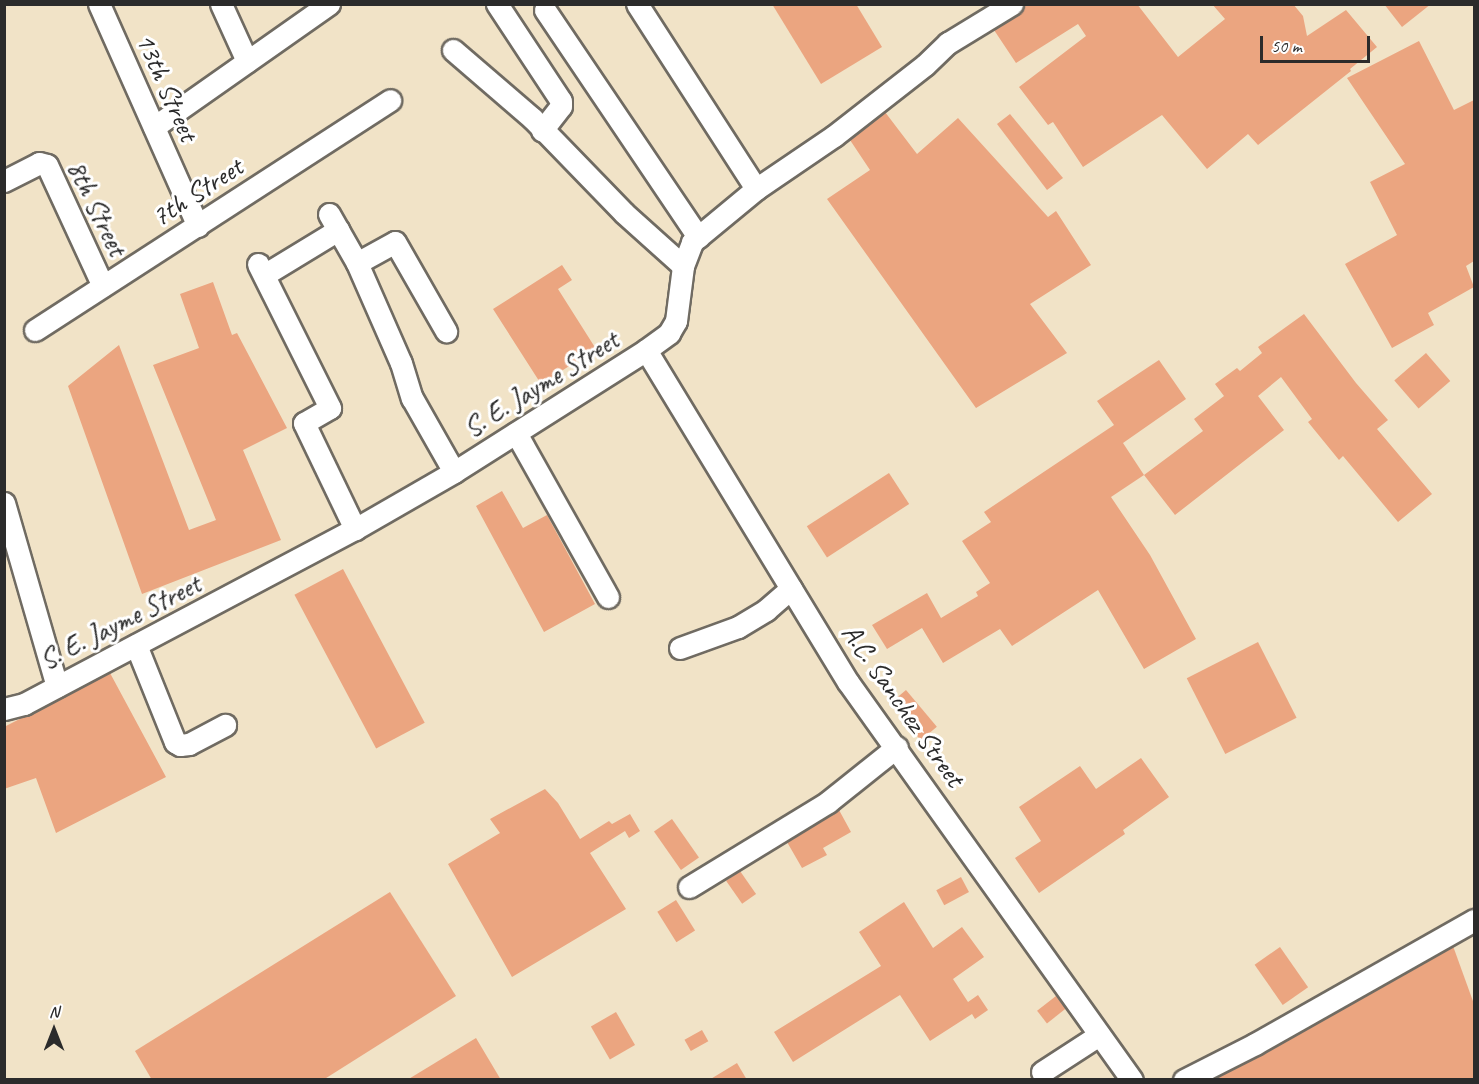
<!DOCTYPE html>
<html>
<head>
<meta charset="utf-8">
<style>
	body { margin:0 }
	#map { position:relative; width:1479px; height:1084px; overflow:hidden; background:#f1e3c7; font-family:Caveat,sans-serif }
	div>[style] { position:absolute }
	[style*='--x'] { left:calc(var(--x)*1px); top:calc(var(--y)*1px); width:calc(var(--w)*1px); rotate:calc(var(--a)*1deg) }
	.building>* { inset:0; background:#eba580; transform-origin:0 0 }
	.roads { filter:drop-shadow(2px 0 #706b62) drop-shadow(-2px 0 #706b62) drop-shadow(0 2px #706b62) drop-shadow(0 -2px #706b62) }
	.minor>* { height:21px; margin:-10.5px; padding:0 10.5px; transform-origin:10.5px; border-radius:10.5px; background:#fff }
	span { translate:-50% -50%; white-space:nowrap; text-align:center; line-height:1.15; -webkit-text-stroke:6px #fff; paint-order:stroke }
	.street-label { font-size:28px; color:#2b2b2b }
	.frame { position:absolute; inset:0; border:6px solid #2b2b2b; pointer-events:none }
	.north { position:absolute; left:24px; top:1000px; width:60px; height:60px; -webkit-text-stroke:4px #fff; paint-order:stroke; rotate:0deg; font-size:16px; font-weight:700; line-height:24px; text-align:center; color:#2b2b2b }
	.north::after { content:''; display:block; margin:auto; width:21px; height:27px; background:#2b2b2b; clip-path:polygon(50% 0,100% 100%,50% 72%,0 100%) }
	.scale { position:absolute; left:1260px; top:36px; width:110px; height:27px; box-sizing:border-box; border:3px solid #2b2b2b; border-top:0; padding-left:8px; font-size:18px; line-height:21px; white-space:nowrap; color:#2b2b2b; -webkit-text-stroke:4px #fff; paint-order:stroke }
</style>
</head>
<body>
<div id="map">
	<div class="building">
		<i style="clip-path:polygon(772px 4px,856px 4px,882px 47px,821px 84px)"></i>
		<i style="clip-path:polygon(1027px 4px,1137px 4px,1178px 57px,1225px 19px,1212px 4px,1293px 4px,1303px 16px,1307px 36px,1346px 10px,1377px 47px,1350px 69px,1351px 71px,1258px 145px,1248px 134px,1207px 169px,1162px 115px,1083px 167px,1053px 122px,1048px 125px,1019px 87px,1086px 36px,1078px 24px,1016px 63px,994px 30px,1019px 15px)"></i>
		<i style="clip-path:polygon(1384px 4px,1431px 4px,1402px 27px)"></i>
		<i style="clip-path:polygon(1419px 41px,1454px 110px,1474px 100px,1474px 261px,1466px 266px,1474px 287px,1428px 313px,1434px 325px,1392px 348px,1345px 264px,1397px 235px,1370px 182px,1405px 164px,1347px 78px)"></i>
		<i style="clip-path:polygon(885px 112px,917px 154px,958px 118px,1048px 217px,1056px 211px,1091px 265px,1030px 304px,1067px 353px,976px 408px,827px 199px,870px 170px,850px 140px)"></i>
		<i style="clip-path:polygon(1010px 114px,1063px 178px,1047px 190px,997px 124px)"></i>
		<i style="clip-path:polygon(562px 265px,572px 280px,558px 289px,596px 349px,541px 384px,493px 309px)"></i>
		<i style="clip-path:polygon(213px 282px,232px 335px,237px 333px,287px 428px,243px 450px,281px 540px,142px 594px,68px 386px,119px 345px,189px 530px,216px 520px,153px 365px,199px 348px,180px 294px)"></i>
		<i style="clip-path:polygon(1304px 314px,1356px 383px,1388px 420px,1377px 429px,1432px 494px,1398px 522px,1343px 456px,1339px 460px,1308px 422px,1312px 419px,1281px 377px,1258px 396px,1284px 430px,1175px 515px,1144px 475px,1203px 431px,1194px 419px,1224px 396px,1215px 384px,1237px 368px,1240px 371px,1262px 353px,1258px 347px)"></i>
		<i style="left:1426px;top:353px;width:37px;height:42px;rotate:49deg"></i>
		<i style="clip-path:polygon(1159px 360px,1186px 399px,1123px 443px,1144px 475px,1111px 497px,1150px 555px,1196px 639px,1144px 669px,1098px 590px,1012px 646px,1000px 629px,943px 663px,922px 628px,887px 649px,872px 625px,927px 593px,941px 618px,978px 596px,976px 592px,990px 583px,962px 541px,991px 522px,984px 512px,1114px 425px,1097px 401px)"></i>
		<i style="left:889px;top:473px;width:37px;height:98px;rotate:57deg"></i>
		<i style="clip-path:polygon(502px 491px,523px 528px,547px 515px,595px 604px,544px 632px,476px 506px)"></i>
		<i style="left:343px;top:569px;width:174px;height:55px;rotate:62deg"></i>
		<i style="left:1258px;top:642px;width:85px;height:80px;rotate:63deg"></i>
		<i style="clip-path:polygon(110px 673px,166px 777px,56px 833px,36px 778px,4px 789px,4px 727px)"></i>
		<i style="left:906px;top:690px;width:48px;height:21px;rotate:50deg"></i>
		<i style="clip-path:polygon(1141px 758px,1169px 797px,1123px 830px,1125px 834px,1039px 893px,1015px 858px,1041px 841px,1019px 807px,1080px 766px,1096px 789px)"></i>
		<i style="clip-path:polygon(545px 789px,558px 803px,580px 839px,609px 821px,612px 824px,630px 814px,640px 831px,629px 838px,625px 831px,590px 853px,626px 909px,512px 977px,448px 864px,500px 833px,490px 819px)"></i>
		<i style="clip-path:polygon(839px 810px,851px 832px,823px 848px,827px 855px,802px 868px,787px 842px)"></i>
		<i style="left:672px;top:819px;width:47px;height:22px;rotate:55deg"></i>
		<i style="left:740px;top:871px;width:28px;height:17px;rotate:55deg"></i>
		<i style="left:961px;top:877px;width:17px;height:28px;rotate:62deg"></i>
		<i style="clip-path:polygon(390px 892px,456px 996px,323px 1080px,152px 1080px,135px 1051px)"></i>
		<i style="left:676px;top:900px;width:36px;height:22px;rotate:58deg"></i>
		<i style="clip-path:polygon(904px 902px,933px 948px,962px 927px,984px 957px,953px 979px,968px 1002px,978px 995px,988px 1010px,975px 1019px,972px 1014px,930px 1041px,900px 995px,793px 1062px,774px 1032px,881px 966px,859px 932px)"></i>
		<i style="clip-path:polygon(1453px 946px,1474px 1004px,1474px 1080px,1213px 1080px)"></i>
		<i style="left:1280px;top:947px;width:49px;height:31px;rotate:55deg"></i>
		<i style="left:1056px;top:996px;width:16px;height:24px;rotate:52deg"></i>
		<i style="left:616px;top:1012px;width:38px;height:29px;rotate:60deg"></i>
		<i style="left:702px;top:1030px;width:13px;height:20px;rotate:61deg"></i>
		<i style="clip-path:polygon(476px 1038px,501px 1080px,407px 1080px)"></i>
		<i style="clip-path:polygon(737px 1063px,747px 1080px,709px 1080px)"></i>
	</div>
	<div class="roads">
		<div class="minor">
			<i style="--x:99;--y:4;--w:243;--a:66"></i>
			<i style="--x:221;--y:4;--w:63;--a:65.5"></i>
			<i style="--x:497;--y:4;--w:116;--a:56.6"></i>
			<i style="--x:561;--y:101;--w:5;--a:90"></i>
			<i style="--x:561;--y:106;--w:31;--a:128"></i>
			<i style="--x:637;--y:4;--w:220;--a:57.2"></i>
			<i style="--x:545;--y:10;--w:274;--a:56"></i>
			<i style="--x:453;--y:50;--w:104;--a:40.7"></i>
			<i style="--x:532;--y:118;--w:132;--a:45.9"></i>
			<i style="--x:624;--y:213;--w:79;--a:41.9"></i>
			<i style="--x:154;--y:127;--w:214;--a:-35.1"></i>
			<i style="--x:4;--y:181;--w:39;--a:-27"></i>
			<i style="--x:39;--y:163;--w:8;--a:14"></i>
			<i style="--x:47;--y:165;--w:133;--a:65.2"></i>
			<i style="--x:329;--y:214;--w:56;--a:60.3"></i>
			<i style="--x:357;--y:263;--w:109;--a:66.3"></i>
			<i style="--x:401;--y:363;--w:37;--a:73"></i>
			<i style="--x:412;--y:398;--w:85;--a:60.4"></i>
			<i style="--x:357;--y:263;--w:43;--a:-28.9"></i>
			<i style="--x:395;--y:242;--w:103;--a:60.2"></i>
			<i style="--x:258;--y:264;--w:161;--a:63.4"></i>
			<i style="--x:330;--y:408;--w:30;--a:150"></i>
			<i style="--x:304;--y:423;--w:118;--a:64.3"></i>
			<i style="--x:264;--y:275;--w:87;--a:-31.3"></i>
			<i style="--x:35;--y:330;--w:423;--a:-32.9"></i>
			<i style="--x:646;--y:350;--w:389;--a:58.7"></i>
			<i style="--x:848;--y:682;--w:489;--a:54.5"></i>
			<i style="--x:516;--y:433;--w:188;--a:60.7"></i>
			<i style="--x:4;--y:503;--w:191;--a:73.9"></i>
			<i style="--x:136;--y:645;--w:105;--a:68.1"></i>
			<i style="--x:175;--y:742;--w:6;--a:31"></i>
			<i style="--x:180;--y:745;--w:9;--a:-6"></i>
			<i style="--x:189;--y:744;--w:41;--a:-27.8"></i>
			<i style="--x:680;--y:648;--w:62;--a:-19.9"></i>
			<i style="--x:738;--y:627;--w:33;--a:-31"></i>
			<i style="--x:766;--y:610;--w:33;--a:-41"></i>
			<i style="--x:4;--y:709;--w:21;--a:-14"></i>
			<i style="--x:24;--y:704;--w:374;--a:-27.9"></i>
			<i style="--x:355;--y:529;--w:114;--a:-29.9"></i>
			<i style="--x:454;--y:472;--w:227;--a:-32.4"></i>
			<i style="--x:646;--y:350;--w:29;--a:-36"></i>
			<i style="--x:669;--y:333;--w:14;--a:-60"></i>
			<i style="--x:676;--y:321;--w:55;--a:-82.7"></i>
			<i style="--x:683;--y:266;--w:26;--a:-69"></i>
			<i style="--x:692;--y:242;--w:83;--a:-39.6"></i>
			<i style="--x:756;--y:189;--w:94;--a:-34.2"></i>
			<i style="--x:834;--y:136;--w:115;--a:-38"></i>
			<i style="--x:925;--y:65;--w:32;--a:-44"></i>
			<i style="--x:948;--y:43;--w:75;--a:-31.4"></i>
			<i style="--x:689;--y:887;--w:163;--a:-31.4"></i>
			<i style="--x:828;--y:802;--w:88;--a:-38.6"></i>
			<i style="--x:1042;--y:1072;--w:68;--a:-33"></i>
			<i style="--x:1184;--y:1080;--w:80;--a:-26.9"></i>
			<i style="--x:1255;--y:1044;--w:252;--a:-29.5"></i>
		</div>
	</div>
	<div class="street-label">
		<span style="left:167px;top:87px;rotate:66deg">13th Street</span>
		<span style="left:197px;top:192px;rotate:-33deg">7th Street</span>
		<span style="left:97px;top:208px;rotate:64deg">8th Street</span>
		<span style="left:541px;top:384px;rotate:-32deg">S. E. Jayme Street</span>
		<span style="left:120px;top:622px;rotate:-27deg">S. E. Jayme Street</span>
		<span style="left:903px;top:705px;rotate:55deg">A.C. Sanchez Street</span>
	</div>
	<div class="frame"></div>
	<div class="north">N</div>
	<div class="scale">50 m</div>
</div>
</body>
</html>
